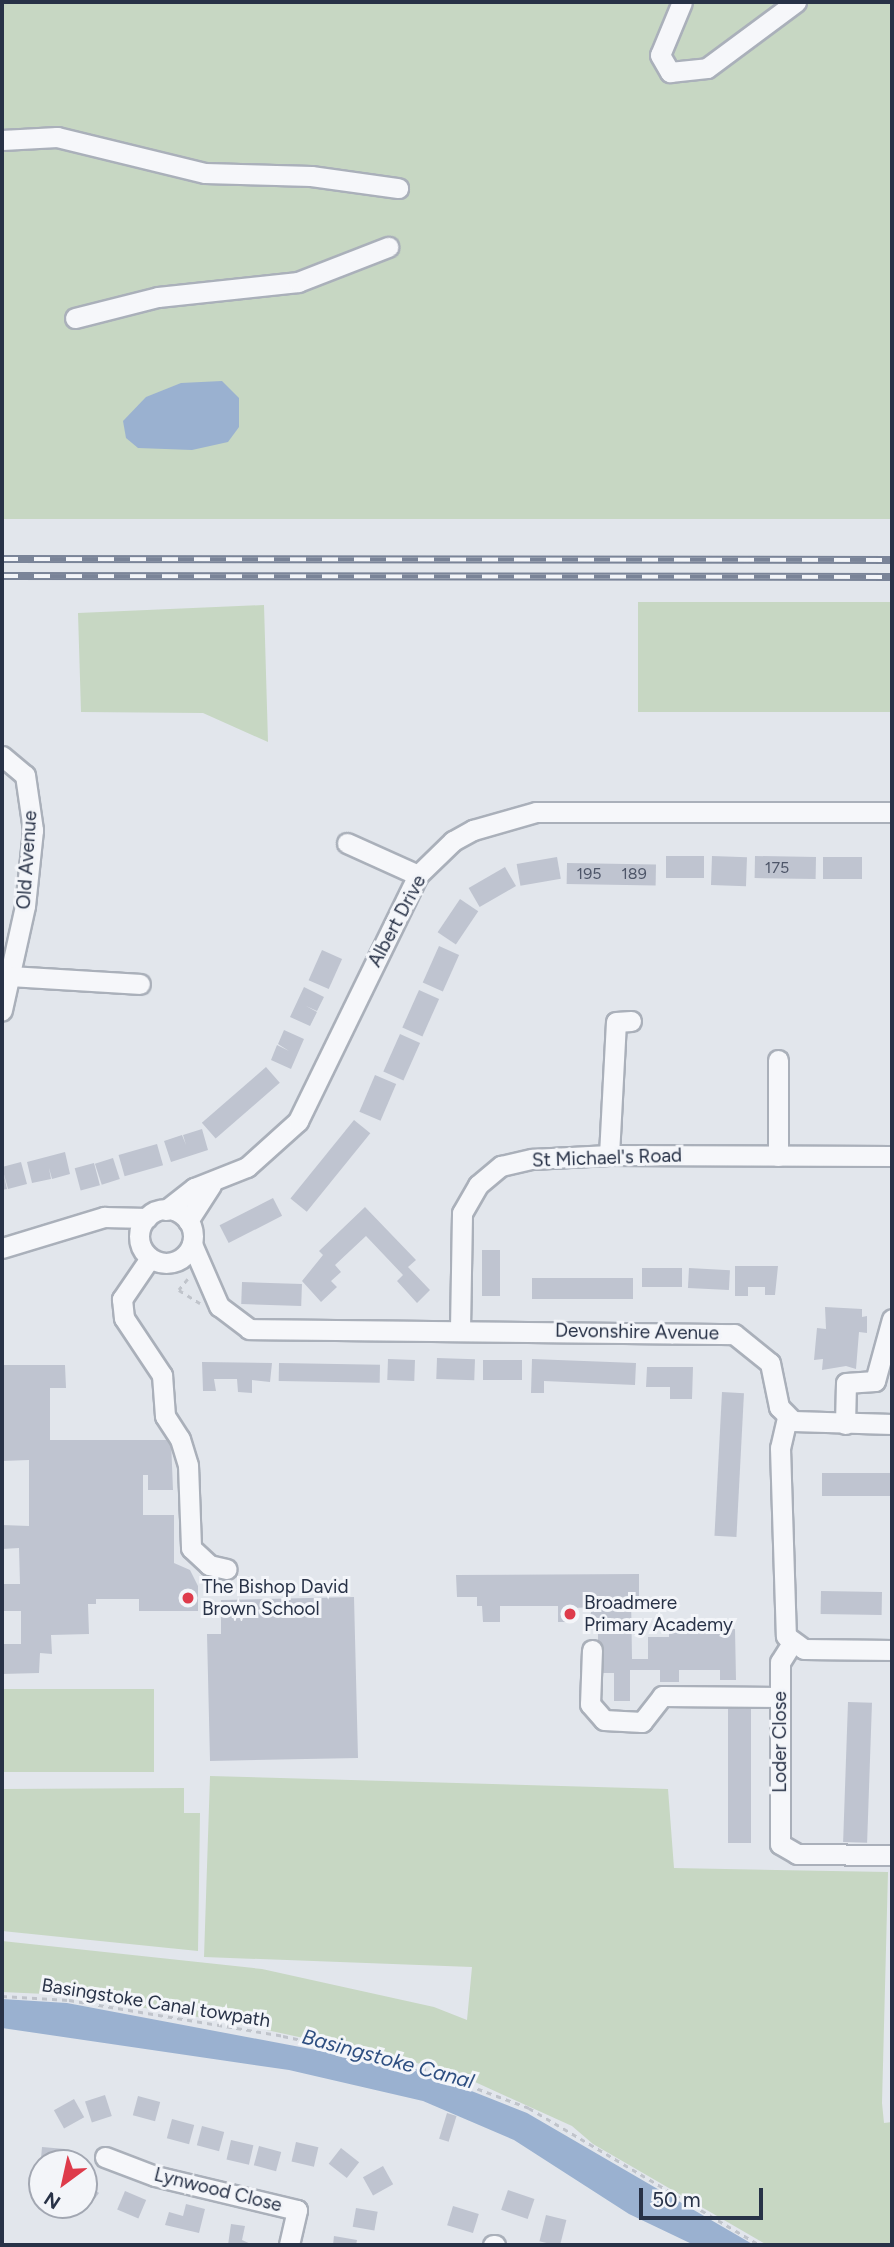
<!DOCTYPE html>
<html>
<head>
<meta charset="utf-8">
<style>
	body { margin:0 }
	#map { position:relative; width:894px; height:2247px; overflow:hidden; background:#e2e6ec; font-family:Figtree,sans-serif }
	div>[style] { position:absolute }
	[style*='--x'] { left:calc(var(--x)*1px); top:calc(var(--y)*1px); width:calc(var(--w)*1px); rotate:calc(var(--a)*1deg) }
	.green>* { inset:0; background:#c7d7c3; transform-origin:0 0 }
	.water>* { inset:0; background:#9ab1d0 }
	.building>* { inset:0; background:#bfc4d0; transform-origin:0 0 }
	.path>* { height:2.5px; margin-top:-1.25px; transform-origin:0; background:repeating-linear-gradient(90deg,#c0c4cb 0 5px,transparent 0 10px) }
	.roads { filter:drop-shadow(2px 0 #aab0ba) drop-shadow(-2px 0 #aab0ba) drop-shadow(0 2px #aab0ba) drop-shadow(0 -2px #aab0ba) }
	.minor>* { height:19px; margin:-9.5px; padding:0 9.5px; transform-origin:9.5px; border-radius:9.5px; background:#f6f7fa }
	.minor>.ring { margin:-9.5px; padding:0; box-sizing:content-box; background:none; border:19px solid #f6f7fa; border-radius:50% }
	.rail>* { height:8px; margin-top:-4px; transform-origin:0; background:repeating-linear-gradient(90deg,#f3f5f9 0 16px,#7a8498 0 32px); box-sizing:border-box; border-block:2px solid #7a8498 }
	.dots>* { width:19px; height:19px; translate:-50% -50%; box-sizing:border-box; border:4px solid #f3f5f9; border-radius:50% }
	span { translate:-50% -50%; white-space:nowrap; text-align:center; line-height:1.15; -webkit-text-stroke:6px #f3f5f9; paint-order:stroke }
	.number-label { font-size:16px; color:#4e5669 }
	.number-label span { -webkit-text-stroke-width:0 }
	.street-label { font-size:19px; color:#283247 }
	.poi-label { font-size:19px; color:#283247 }
	.left { translate:0 -50%; text-align:left }
	.water-label { font-size:21px; color:#2d4e80; font-style:italic }
	.frame { position:absolute; inset:0; border:4px solid #283247; pointer-events:none }
	.north { position:absolute; left:28px; top:2149px; width:70px; height:70px; box-sizing:border-box; background:#f3f5f9; border:2px solid #a2a7b2; border-radius:50%; rotate:213deg; font-size:19px; font-weight:700; line-height:28px; text-align:center; color:#283247 }
	.north::after { content:''; display:block; margin:auto; width:24px; height:32px; background:#de3b4b; clip-path:polygon(50% 0,100% 100%,50% 72%,0 100%) }
	.scale { position:absolute; left:639px; top:2188px; width:124px; height:32px; box-sizing:border-box; border:4px solid #283247; border-top:0; padding-left:9px; font-size:21px; line-height:24px; white-space:nowrap; color:#283247; -webkit-text-stroke:5px #f3f5f9; paint-order:stroke }
</style>
</head>
<body>
<div id="map">
	<div class="green">
		<i style="left:2px;top:2px;width:890px;height:517px"></i>
		<i style="left:892px;top:602px;width:110px;height:254px;rotate:90deg"></i>
		<i style="clip-path:polygon(264px 605px,268px 742px,203px 713px,81px 712px,78px 613px)"></i>
		<i style="left:2px;top:1689px;width:152px;height:83px"></i>
		<i style="clip-path:polygon(210px 1776px,668px 1789px,674px 1868px,888px 1872px,882px 2103px,884px 2123px,892px 2122px,892px 2245px,767px 2245px,593px 2144px,572px 2126px,475px 2082px,414px 2062px,239px 2024px,68px 1995px,2px 1992px,2px 1941px,262px 1969px,434px 2007px,467px 2020px,472px 1967px,204px 1957px)"></i>
		<i style="clip-path:polygon(184px 1788px,184px 1813px,200px 1813px,198px 1951px,2px 1931px,2px 1789px)"></i>
	</div>
	<div class="water">
		<i style="clip-path:polygon(222px 381px,239px 398px,239px 427px,228px 442px,192px 450px,138px 448px,126px 438px,123px 421px,146px 397px,181px 383px)"></i>
		<i style="clip-path:polygon(2px 1999px,67px 2003px,416px 2069px,527px 2113px,754px 2245px,694px 2245px,629px 2214px,514px 2140px,423px 2101px,289px 2070px,2px 2028px)"></i>
	</div>
	<div class="building">
		<i style="left:666px;top:856px;width:38px;height:22px"></i>
		<i style="left:712px;top:856px;width:35px;height:29px;rotate:2deg"></i>
		<i style="left:755px;top:856px;width:61px;height:22px;rotate:1deg"></i>
		<i style="left:557px;top:857px;width:22px;height:41px;rotate:80deg"></i>
		<i style="left:823px;top:857px;width:39px;height:22px"></i>
		<i style="left:567px;top:863px;width:89px;height:21px;rotate:1deg"></i>
		<i style="left:505px;top:867px;width:22px;height:42px;rotate:60deg"></i>
		<i style="left:460px;top:899px;width:22px;height:40px;rotate:34deg"></i>
		<i style="left:439px;top:946px;width:22px;height:40px;rotate:24deg"></i>
		<i style="left:322px;top:950px;width:22px;height:33px;rotate:24deg"></i>
		<i style="clip-path:polygon(304px 987px,324px 997px,317px 1011px,306px 1006px,317px 1012px,310px 1026px,290px 1017px)"></i>
		<i style="left:419px;top:990px;width:22px;height:41px;rotate:24deg"></i>
		<i style="clip-path:polygon(284px 1030px,304px 1039px,291px 1069px,271px 1060px,277px 1045px,289px 1051px,278px 1044px)"></i>
		<i style="left:400px;top:1034px;width:22px;height:41px;rotate:24deg"></i>
		<i style="left:266px;top:1067px;width:21px;height:85px;rotate:49deg"></i>
		<i style="left:375px;top:1075px;width:23px;height:40px;rotate:23deg"></i>
		<i style="left:354px;top:1120px;width:21px;height:101px;rotate:39deg"></i>
		<i style="clip-path:polygon(202px 1129px,208px 1150px,171px 1162px,164px 1141px,182px 1135px,186px 1145px,183px 1135px)"></i>
		<i style="left:157px;top:1144px;width:22px;height:40px;rotate:74deg"></i>
		<i style="clip-path:polygon(65px 1152px,70px 1174px,52px 1179px,49px 1168px,51px 1179px,32px 1183px,27px 1162px)"></i>
		<i style="left:113px;top:1158px;width:22px;height:19px;rotate:72deg"></i>
		<i style="clip-path:polygon(21px 1162px,27px 1184px,8px 1189px,3px 1171px,7px 1189px,2px 1190px,2px 1167px)"></i>
		<i style="left:94px;top:1163px;width:23px;height:20px;rotate:75deg"></i>
		<i style="left:273px;top:1198px;width:20px;height:60px;rotate:63deg"></i>
		<i style="clip-path:polygon(365px 1207px,416px 1260px,408px 1267px,430px 1290px,417px 1303px,397px 1281px,403px 1275px,366px 1236px,335px 1265px,341px 1272px,331px 1281px,337px 1287px,321px 1302px,302px 1281px,323px 1255px,319px 1251px)"></i>
		<i style="left:482px;top:1250px;width:18px;height:46px"></i>
		<i style="clip-path:polygon(735px 1266px,778px 1266px,775px 1295px,765px 1295px,765px 1287px,748px 1287px,748px 1296px,735px 1296px)"></i>
		<i style="left:642px;top:1268px;width:40px;height:19px"></i>
		<i style="left:689px;top:1268px;width:41px;height:20px;rotate:3deg"></i>
		<i style="left:633px;top:1278px;width:21px;height:101px;rotate:90deg"></i>
		<i style="left:242px;top:1282px;width:60px;height:22px;rotate:2deg"></i>
		<i style="clip-path:polygon(825px 1307px,862px 1309px,862px 1317px,867px 1316px,867px 1333px,859px 1332px,856px 1369px,846px 1366px,822px 1370px,823px 1359px,814px 1360px,817px 1328px,826px 1329px)"></i>
		<i style="left:437px;top:1358px;width:38px;height:21px;rotate:2deg"></i>
		<i style="left:388px;top:1359px;width:27px;height:21px;rotate:2deg"></i>
		<i style="clip-path:polygon(532px 1359px,636px 1363px,635px 1385px,544px 1381px,544px 1393px,531px 1393px)"></i>
		<i style="left:483px;top:1360px;width:39px;height:20px"></i>
		<i style="clip-path:polygon(202px 1362px,272px 1363px,270px 1382px,252px 1380px,252px 1393px,238px 1392px,237px 1379px,214px 1379px,216px 1391px,203px 1391px)"></i>
		<i style="left:279px;top:1363px;width:101px;height:18px;rotate:1deg"></i>
		<i style="clip-path:polygon(2px 1365px,65px 1365px,66px 1388px,50px 1388px,50px 1440px,171px 1440px,173px 1490px,148px 1490px,148px 1475px,143px 1475px,143px 1515px,174px 1515px,174px 1563px,190px 1570px,198px 1586px,198px 1611px,139px 1611px,139px 1599px,96px 1599px,96px 1604px,88px 1604px,89px 1634px,51px 1635px,52px 1654px,40px 1653px,39px 1673px,2px 1674px,2px 1644px,21px 1644px,21px 1611px,2px 1611px,2px 1584px,20px 1584px,19px 1548px,2px 1549px,2px 1525px,29px 1526px,29px 1460px,2px 1461px)"></i>
		<i style="clip-path:polygon(647px 1367px,693px 1367px,692px 1399px,670px 1399px,670px 1387px,646px 1387px)"></i>
		<i style="left:722px;top:1392px;width:22px;height:144px;rotate:3deg"></i>
		<i style="left:822px;top:1473px;width:70px;height:23px"></i>
		<i style="clip-path:polygon(639px 1574px,639px 1597px,631px 1596px,632px 1659px,648px 1659px,648px 1637px,669px 1637px,669px 1629px,735px 1629px,736px 1680px,720px 1680px,720px 1670px,679px 1670px,679px 1682px,660px 1682px,660px 1670px,630px 1670px,630px 1701px,614px 1701px,614px 1673px,598px 1673px,598px 1628px,588px 1628px,592px 1607px,575px 1608px,575px 1622px,558px 1622px,558px 1606px,500px 1606px,500px 1622px,483px 1622px,482px 1606px,477px 1606px,477px 1597px,457px 1597px,456px 1575px)"></i>
		<i style="left:821px;top:1591px;width:61px;height:23px;rotate:1deg"></i>
		<i style="clip-path:polygon(354px 1597px,358px 1758px,210px 1761px,207px 1634px,221px 1634px,221px 1600px)"></i>
		<i style="left:728px;top:1702px;width:23px;height:141px"></i>
		<i style="left:848px;top:1702px;width:24px;height:140px;rotate:2deg"></i>
		<i style="left:105px;top:2095px;width:22px;height:21px;rotate:72deg"></i>
		<i style="left:138px;top:2096px;width:23px;height:20px;rotate:15deg"></i>
		<i style="left:74px;top:2099px;width:21px;height:23px;rotate:61deg"></i>
		<i style="left:447px;top:2113px;width:10px;height:27px;rotate:17deg"></i>
		<i style="left:172px;top:2119px;width:23px;height:20px;rotate:15deg"></i>
		<i style="left:202px;top:2126px;width:23px;height:20px;rotate:15deg"></i>
		<i style="left:231px;top:2140px;width:23px;height:20px;rotate:13deg"></i>
		<i style="left:296px;top:2142px;width:23px;height:20px;rotate:13deg"></i>
		<i style="left:259px;top:2146px;width:23px;height:20px;rotate:15deg"></i>
		<i style="left:42px;top:2147px;width:23px;height:16px;rotate:5deg"></i>
		<i style="left:341px;top:2148px;width:23px;height:20px;rotate:38deg"></i>
		<i style="left:383px;top:2166px;width:21px;height:23px;rotate:61deg"></i>
		<i style="clip-path:polygon(84px 2181px,99px 2193px,87px 2209px,84px 2207px)"></i>
		<i style="left:508px;top:2190px;width:28px;height:21px;rotate:19deg"></i>
		<i style="left:125px;top:2191px;width:23px;height:20px;rotate:23deg"></i>
		<i style="clip-path:polygon(186px 2204px,205px 2209px,199px 2233px,165px 2225px,169px 2212px,183px 2216px)"></i>
		<i style="left:453px;top:2206px;width:27px;height:20px;rotate:17deg"></i>
		<i style="left:356px;top:2208px;width:22px;height:19px;rotate:10deg"></i>
		<i style="left:546px;top:2215px;width:21px;height:27px;rotate:14deg"></i>
		<i style="clip-path:polygon(231px 2224px,245px 2226px,242px 2240px,253px 2245px,228px 2245px)"></i>
		<i style="clip-path:polygon(334px 2236px,357px 2240px,356px 2245px,333px 2245px)"></i>
	</div>
	<div class="path">
		<i style="--x:188;--y:1279;--w:14;--a:129"></i>
		<i style="--x:179;--y:1290;--w:25;--a:32"></i>
		<i style="--x:2;--y:1996;--w:67;--a:3.4"></i>
		<i style="--x:69;--y:2000;--w:217;--a:9.5"></i>
		<i style="--x:283;--y:2036;--w:132;--a:12.2"></i>
		<i style="--x:412;--y:2064;--w:125;--a:20.6"></i>
		<i style="--x:529;--y:2108;--w:269;--a:30.7"></i>
	</div>
	<div class="roads">
		<div class="minor">
			<i style="--x:682;--y:2;--w:57;--a:112.5"></i>
			<i style="--x:660;--y:55;--w:20;--a:60"></i>
			<i style="--x:670;--y:72;--w:37;--a:-6"></i>
			<i style="--x:707;--y:68;--w:111;--a:-36.6"></i>
			<i style="--x:2;--y:140;--w:55;--a:-3.1"></i>
			<i style="--x:57;--y:137;--w:152;--a:13.7"></i>
			<i style="--x:205;--y:173;--w:106;--a:1.6"></i>
			<i style="--x:311;--y:176;--w:88;--a:7.9"></i>
			<i style="--x:75;--y:318;--w:86;--a:-14.2"></i>
			<i style="--x:158;--y:297;--w:141;--a:-6.1"></i>
			<i style="--x:298;--y:282;--w:97;--a:-21.3"></i>
			<i style="--x:2;--y:756;--w:30;--a:40"></i>
			<i style="--x:25;--y:775;--w:56;--a:81.7"></i>
			<i style="--x:33;--y:830;--w:76;--a:96"></i>
			<i style="--x:25;--y:906;--w:107;--a:102.5"></i>
			<i style="--x:347;--y:843;--w:78;--a:24.3"></i>
			<i style="--x:11;--y:976;--w:129;--a:3.5"></i>
			<i style="--x:609;--y:1155;--w:133;--a:-87"></i>
			<i style="--x:616;--y:1022;--w:15;--a:-4"></i>
			<i style="--x:778;--y:1156;--w:96;--a:-90"></i>
			<i class="ring" style="left:139px;top:1209px;width:35px;height:35px"></i>
			<i style="--x:166;--y:1210;--w:36;--a:-38"></i>
			<i style="--x:194;--y:1188;--w:57;--a:-21.6"></i>
			<i style="--x:247;--y:1167;--w:69;--a:-42"></i>
			<i style="--x:298;--y:1121;--w:274;--a:-64"></i>
			<i style="--x:418;--y:875;--w:49;--a:-44.2"></i>
			<i style="--x:453;--y:841;--w:23;--a:-29"></i>
			<i style="--x:473;--y:830;--w:66;--a:-15.9"></i>
			<i style="--x:536;--y:812;--w:356;--a:0"></i>
			<i style="--x:188;--y:1221;--w:43;--a:-57.4"></i>
			<i style="--x:192;--y:1244;--w:68;--a:66.5"></i>
			<i style="--x:219;--y:1306;--w:38;--a:37"></i>
			<i style="--x:249;--y:1329;--w:485;--a:0.6"></i>
			<i style="--x:734;--y:1334;--w:46;--a:38.9"></i>
			<i style="--x:770;--y:1363;--w:45;--a:78.4"></i>
			<i style="--x:779;--y:1407;--w:20;--a:45"></i>
			<i style="--x:793;--y:1421;--w:99;--a:1.7"></i>
			<i style="--x:2;--y:1248;--w:107;--a:-16.9"></i>
			<i style="--x:104;--y:1217;--w:43;--a:1.3"></i>
			<i style="--x:150;--y:1258;--w:50;--a:124.3"></i>
			<i style="--x:122;--y:1299;--w:19;--a:84"></i>
			<i style="--x:124;--y:1318;--w:69;--a:56.3"></i>
			<i style="--x:162;--y:1375;--w:41;--a:85.8"></i>
			<i style="--x:165;--y:1416;--w:27;--a:57"></i>
			<i style="--x:180;--y:1439;--w:27;--a:73"></i>
			<i style="--x:188;--y:1465;--w:83;--a:87.9"></i>
			<i style="--x:191;--y:1548;--w:25;--a:43"></i>
			<i style="--x:209;--y:1565;--w:18;--a:13"></i>
			<i style="--x:460;--y:1329;--w:116;--a:-89"></i>
			<i style="--x:462;--y:1213;--w:32;--a:-60"></i>
			<i style="--x:478;--y:1185;--w:30;--a:-40"></i>
			<i style="--x:501;--y:1166;--w:32;--a:-13"></i>
			<i style="--x:532;--y:1159;--w:77;--a:-3"></i>
			<i style="--x:609;--y:1155;--w:283;--a:0.2"></i>
			<i style="--x:787;--y:1418;--w:31;--a:103"></i>
			<i style="--x:780;--y:1448;--w:188;--a:88.2"></i>
			<i style="--x:786;--y:1636;--w:22;--a:36"></i>
			<i style="--x:804;--y:1649;--w:88;--a:0.7"></i>
			<i style="--x:845;--y:1424;--w:41;--a:-88.6"></i>
			<i style="--x:846;--y:1383;--w:29;--a:-4"></i>
			<i style="--x:875;--y:1381;--w:64;--a:-74.7"></i>
			<i style="--x:792;--y:1643;--w:22;--a:122"></i>
			<i style="--x:780;--y:1662;--w:182;--a:90"></i>
			<i style="--x:780;--y:1844;--w:20;--a:30"></i>
			<i style="--x:797;--y:1854;--w:95;--a:0.6"></i>
			<i style="--x:592;--y:1650;--w:54;--a:92.1"></i>
			<i style="--x:590;--y:1704;--w:21;--a:49"></i>
			<i style="--x:604;--y:1720;--w:38;--a:3"></i>
			<i style="--x:642;--y:1722;--w:33;--a:-52"></i>
			<i style="--x:662;--y:1696;--w:118;--a:0.5"></i>
			<i style="--x:105;--y:2157;--w:53;--a:20.8"></i>
			<i style="--x:155;--y:2176;--w:146;--a:13.5"></i>
			<i style="--x:297;--y:2210;--w:36;--a:103"></i>
			<i style="--x:493;--y:2245;--w:2;--a:0"></i>
		</div>
	</div>
	<div class="rail">
		<i style="--x:2;--y:559;--w:890;--a:0.06"></i>
		<i style="--x:2;--y:576;--w:890;--a:0.06"></i>
	</div>
	<div class="dots">
		<i style="left:188px;top:1598px;background:#de3b4b"></i>
		<i style="left:570px;top:1614px;background:#de3b4b"></i>
	</div>
	<div class="number-label">
		<span style="left:777px;top:868px">175</span>
		<span style="left:589px;top:874px">195</span>
		<span style="left:634px;top:874px">189</span>
	</div>
	<div class="street-label">
		<span style="left:27px;top:860px;rotate:-86deg">Old Avenue</span>
		<span style="left:397px;top:921px;rotate:-62deg">Albert Drive</span>
		<span style="left:607px;top:1158px;rotate:-2deg">St Michael's Road</span>
		<span style="left:637px;top:1332px;rotate:1deg">Devonshire Avenue</span>
		<span style="left:780px;top:1742px;rotate:-90deg">Loder Close</span>
		<span style="left:156px;top:2003px;rotate:9deg">Basingstoke Canal towpath</span>
		<span style="left:218px;top:2190px;rotate:14deg">Lynwood Close</span>
	</div>
	<div class="poi-label">
		<span class="left" style="left:202px;top:1598px">The Bishop David<br>Brown School</span>
		<span class="left" style="left:584px;top:1614px">Broadmere<br>Primary Academy</span>
	</div>
	<div class="water-label">
		<span style="left:388px;top:2059px;rotate:15deg">Basingstoke Canal</span>
	</div>
	<div class="frame"></div>
	<div class="north">N</div>
	<div class="scale">50 m</div>
</div>
</body>
</html>
